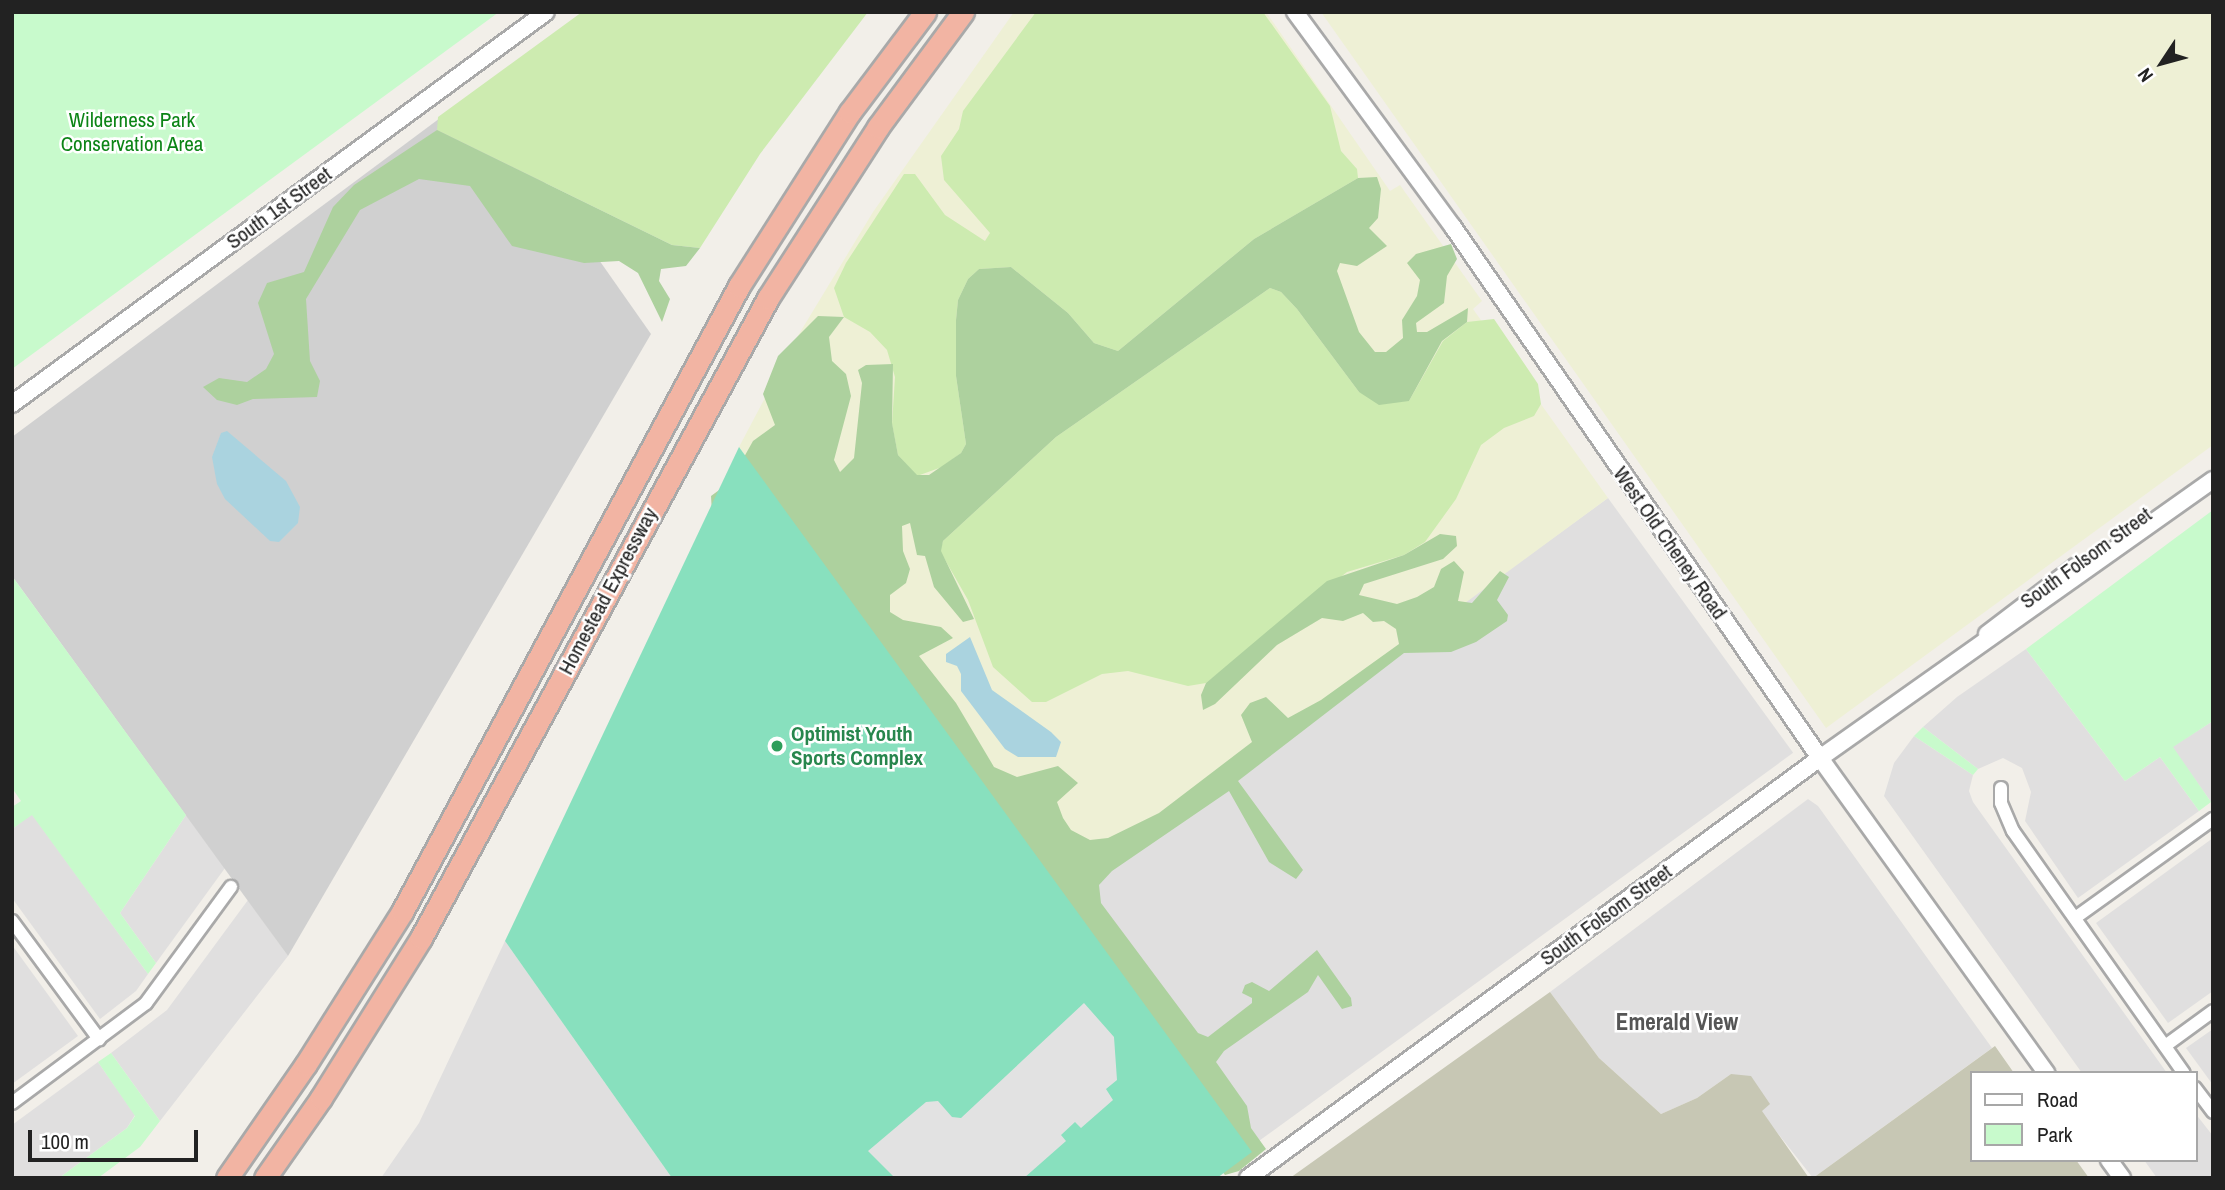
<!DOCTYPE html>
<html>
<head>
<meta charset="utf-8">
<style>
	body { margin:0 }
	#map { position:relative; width:2225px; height:1190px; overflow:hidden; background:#f2efe9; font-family:"Archivo Narrow",sans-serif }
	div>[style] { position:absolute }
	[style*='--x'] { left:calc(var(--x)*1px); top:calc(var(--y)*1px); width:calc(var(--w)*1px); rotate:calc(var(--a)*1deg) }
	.residential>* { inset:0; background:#e0dfdf; transform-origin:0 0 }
	.religious>* { inset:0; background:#d0d0d0 }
	.construction>* { inset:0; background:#c7c7b4 }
	.farmland>* { inset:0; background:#eef0d5 }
	.grass>* { inset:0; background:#cdebb0 }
	.forest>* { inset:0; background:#add19e }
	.park>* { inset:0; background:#c8facc }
	.pitch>* { inset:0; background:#88e0be }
	.parking>* { inset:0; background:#e2e2e2 }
	.water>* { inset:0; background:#aad3df }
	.roads { filter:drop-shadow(2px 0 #a9a9a9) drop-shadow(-2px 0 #a9a9a9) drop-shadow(0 2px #a9a9a9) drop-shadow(0 -2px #a9a9a9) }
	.minor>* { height:12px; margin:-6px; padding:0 6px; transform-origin:6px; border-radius:6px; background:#fff }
	.tertiary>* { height:16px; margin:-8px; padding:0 8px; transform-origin:8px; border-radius:8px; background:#fff }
	.trunk>* { height:21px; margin:-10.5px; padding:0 10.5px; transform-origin:10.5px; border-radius:10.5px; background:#f2b4a3 }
	.dots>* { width:19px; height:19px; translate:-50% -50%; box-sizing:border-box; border:4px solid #fff; border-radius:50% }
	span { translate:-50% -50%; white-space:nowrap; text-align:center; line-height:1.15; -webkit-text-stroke:5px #fff; paint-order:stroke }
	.park-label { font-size:21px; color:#0c8416 }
	.street-label { font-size:21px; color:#222 }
	.leisure-label { font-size:21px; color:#27864d; font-weight:700 }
	.left { translate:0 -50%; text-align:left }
	.neighbourhood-label { font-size:23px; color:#555; font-weight:700 }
	.frame { position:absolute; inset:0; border:14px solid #222; pointer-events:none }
	.legend { position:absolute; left:1970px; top:1071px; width:228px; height:91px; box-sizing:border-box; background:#fff; border:2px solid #a7a7a7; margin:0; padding:9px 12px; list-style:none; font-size:21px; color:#222 }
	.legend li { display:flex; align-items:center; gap:14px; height:35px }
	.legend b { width:35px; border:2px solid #a7a7a7 }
	.north { position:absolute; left:2127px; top:28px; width:70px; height:70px; -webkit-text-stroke:5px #fff; paint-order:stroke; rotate:234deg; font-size:19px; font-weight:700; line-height:28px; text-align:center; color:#222 }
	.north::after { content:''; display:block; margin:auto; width:24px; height:32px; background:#222; clip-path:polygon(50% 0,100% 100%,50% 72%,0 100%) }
	.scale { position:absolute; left:28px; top:1130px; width:170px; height:32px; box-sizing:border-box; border:4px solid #222; border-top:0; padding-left:9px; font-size:21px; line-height:24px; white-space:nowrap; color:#222; -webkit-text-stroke:5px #fff; paint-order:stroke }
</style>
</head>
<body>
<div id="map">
	<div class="residential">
		<i style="left:1608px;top:498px;width:315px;height:672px;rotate:54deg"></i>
		<i style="clip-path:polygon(2026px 649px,2125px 781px,2160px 757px,2199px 811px,2078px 898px,2025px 821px,2031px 792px,2022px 768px,2003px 758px,1978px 769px,1923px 727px,1957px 697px)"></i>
		<i style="clip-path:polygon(2213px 721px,2213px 801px,2211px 802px,2172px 747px)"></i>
		<i style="clip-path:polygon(1914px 736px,1973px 775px,1969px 791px,1973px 802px,2167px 1073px,2082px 1073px,1884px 796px,1894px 763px)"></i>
		<i style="clip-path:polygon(1808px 799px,1818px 806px,1992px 1048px,1813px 1178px,1731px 1074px,1697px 1098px,1661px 1114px,1599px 1058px,1550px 992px)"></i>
		<i style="clip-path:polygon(32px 814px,148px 974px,136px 991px,100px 1019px,12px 898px,12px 829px)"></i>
		<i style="clip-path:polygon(186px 815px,225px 868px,156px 963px,120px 913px)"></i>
		<i style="clip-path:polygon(2213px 838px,2213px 991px,2168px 1023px,2096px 923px)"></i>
		<i style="clip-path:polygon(248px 900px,288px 956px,160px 1121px,111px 1053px,167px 1010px)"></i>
		<i style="clip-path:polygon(505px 941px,672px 1178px,381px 1178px,419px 1123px)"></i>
		<i style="clip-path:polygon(12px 945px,78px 1036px,12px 1084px)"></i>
		<i style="clip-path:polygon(2213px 1029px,2213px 1085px,2186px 1048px)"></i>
		<i style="clip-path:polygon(98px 1062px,135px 1115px,127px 1128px,59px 1178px,12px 1178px,12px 1125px)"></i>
		<i style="clip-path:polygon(2195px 1113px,2213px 1136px,2213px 1178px,2157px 1178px,2144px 1160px,2195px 1160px)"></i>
	</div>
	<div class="religious">
		<i style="clip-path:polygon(479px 89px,651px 334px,288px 956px,12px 576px,12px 437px)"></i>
	</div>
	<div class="construction">
		<i style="clip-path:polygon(1550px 992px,1599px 1058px,1661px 1114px,1697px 1098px,1731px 1074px,1751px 1076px,1770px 1104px,1762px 1111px,1809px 1178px,1290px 1178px)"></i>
		<i style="clip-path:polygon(1995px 1046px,2014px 1073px,1971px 1073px,1971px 1160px,2076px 1160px,2089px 1178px,1813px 1178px)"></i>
	</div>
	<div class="farmland">
		<i style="clip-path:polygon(1014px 12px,1266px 12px,1390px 191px,1400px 185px,1482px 301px,1473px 309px,1608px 498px,1066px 896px,739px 447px,796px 339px,873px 212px)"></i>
		<i style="clip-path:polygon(1321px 12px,2213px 12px,2213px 445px,1826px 728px)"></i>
	</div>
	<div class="grass">
		<i style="clip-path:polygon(582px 12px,868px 12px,760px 154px,700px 248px,672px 245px,437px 130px,438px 117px)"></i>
		<i style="clip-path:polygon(1036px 12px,1263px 12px,1330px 106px,1341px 151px,1357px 169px,1358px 178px,1254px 239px,1118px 351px,1094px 343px,1068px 313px,1011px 267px,979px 269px,968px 279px,958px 300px,956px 320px,956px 376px,966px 444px,961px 453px,942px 467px,917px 476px,898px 455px,892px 424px,895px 377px,887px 350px,870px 332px,844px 317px,834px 288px,846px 263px,904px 174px,915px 174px,945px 215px,985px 241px,990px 233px,944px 180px,941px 156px,959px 129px,963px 111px)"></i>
		<i style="clip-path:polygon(1270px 288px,1281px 292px,1297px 309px,1359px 392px,1409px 401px,1443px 341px,1467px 322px,1494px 319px,1538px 384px,1541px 404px,1534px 416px,1504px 428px,1481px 445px,1456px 499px,1425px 542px,1404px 555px,1347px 572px,1206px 683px,1188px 686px,1128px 671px,1102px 674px,1046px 702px,1032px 702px,993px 667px,968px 600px,940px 551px,943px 541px,1056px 437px)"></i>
	</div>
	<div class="forest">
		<i style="clip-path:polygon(437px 130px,672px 245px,700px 248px,686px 266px,661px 269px,659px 281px,670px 299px,662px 322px,638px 273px,619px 261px,584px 263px,512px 246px,470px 186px,419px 179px,360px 210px,306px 299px,310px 361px,320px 381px,317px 397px,253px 399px,237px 405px,217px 400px,203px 387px,219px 378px,247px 382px,266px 369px,274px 354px,258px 303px,267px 283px,304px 272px,333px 207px,354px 185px)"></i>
		<i style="clip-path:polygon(1377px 177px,1381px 189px,1378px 218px,1369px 228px,1387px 246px,1357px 266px,1340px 263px,1337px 271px,1359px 332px,1375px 352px,1386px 352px,1403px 338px,1402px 320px,1417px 296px,1420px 280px,1407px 263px,1416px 254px,1451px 244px,1457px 259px,1447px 276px,1444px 303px,1416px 323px,1417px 332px,1427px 332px,1468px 308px,1467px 322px,1442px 341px,1409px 401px,1379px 405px,1359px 392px,1297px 309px,1281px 292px,1270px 288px,1056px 437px,943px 541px,941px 551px,974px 619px,963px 622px,934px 587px,925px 556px,917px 555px,910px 523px,902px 526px,903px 551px,910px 569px,906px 583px,890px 595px,890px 612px,903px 620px,941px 627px,953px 638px,919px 656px,956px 703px,994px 767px,1017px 777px,1058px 766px,1078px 783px,1057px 802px,1063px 818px,1071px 830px,1090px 840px,1108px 838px,1159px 813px,1252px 742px,1241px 715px,1250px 703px,1266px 697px,1288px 718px,1321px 700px,1399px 644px,1396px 629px,1384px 621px,1373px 622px,1363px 613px,1343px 621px,1322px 618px,1277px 645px,1215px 704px,1203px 710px,1201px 695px,1206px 683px,1327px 581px,1404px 555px,1440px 534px,1456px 536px,1457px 546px,1443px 559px,1364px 584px,1359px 595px,1397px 604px,1417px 597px,1434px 587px,1441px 569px,1454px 561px,1464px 572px,1458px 601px,1472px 603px,1500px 571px,1509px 577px,1497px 600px,1508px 615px,1507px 621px,1476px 642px,1451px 652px,1404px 653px,1238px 781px,1303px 870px,1296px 879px,1269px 862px,1229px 791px,1112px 871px,1099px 885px,1101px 903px,1198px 1033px,1208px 1037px,1252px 1003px,1252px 998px,1242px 993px,1245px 985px,1252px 982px,1269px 991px,1317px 950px,1351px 998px,1352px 1006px,1342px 1009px,1318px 975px,1308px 992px,1224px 1051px,1216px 1062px,1247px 1106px,1251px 1128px,1266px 1149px,1239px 1171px,1225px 1175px,713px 531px,711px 496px,730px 482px,753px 441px,775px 425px,763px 394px,778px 356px,818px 316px,844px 317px,829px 337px,832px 361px,846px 374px,851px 396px,834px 460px,840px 472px,854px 458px,862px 383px,858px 370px,866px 365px,893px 364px,892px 423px,898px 455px,917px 475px,929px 475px,961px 453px,966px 444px,956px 376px,956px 320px,958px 300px,968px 279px,979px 269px,1011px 267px,1068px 313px,1094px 343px,1118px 351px,1254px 239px,1358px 178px)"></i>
	</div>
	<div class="park">
		<i style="clip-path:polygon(12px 12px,499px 12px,12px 369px)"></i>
		<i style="clip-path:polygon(2213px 510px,2213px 721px,2173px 747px,2211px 802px,2199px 811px,2160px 757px,2125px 781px,2026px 649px)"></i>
		<i style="clip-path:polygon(12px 576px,186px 815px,120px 913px,156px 963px,148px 974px,32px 815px,12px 829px,12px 807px,21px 801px,12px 788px)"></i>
		<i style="clip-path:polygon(1923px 727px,1978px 769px,1973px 775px,1914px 736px)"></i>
		<i style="clip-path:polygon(111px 1053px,160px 1121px,140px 1147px,98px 1178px,59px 1178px,127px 1128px,135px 1116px,98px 1062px)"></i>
	</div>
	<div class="pitch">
		<i style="clip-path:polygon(739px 447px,1252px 1152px,1217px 1178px,672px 1178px,505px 941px)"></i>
	</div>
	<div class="parking">
		<i style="clip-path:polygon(1084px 1003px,1114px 1037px,1117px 1080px,1106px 1089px,1113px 1100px,1081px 1128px,1075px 1122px,1061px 1135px,1066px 1141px,1024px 1178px,895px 1178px,868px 1151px,926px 1102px,938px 1101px,952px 1117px,961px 1118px)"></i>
	</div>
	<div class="water">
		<i style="clip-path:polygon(227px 431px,286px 481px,300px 507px,298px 523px,279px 542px,270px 541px,225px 499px,217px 484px,212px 457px,221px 433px)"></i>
		<i style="clip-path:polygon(970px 637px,992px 690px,1051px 732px,1061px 742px,1056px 757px,1018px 757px,1005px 749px,961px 691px,961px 674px,957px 666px,946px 662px,946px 654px)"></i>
	</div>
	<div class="roads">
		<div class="minor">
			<i style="--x:2001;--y:788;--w:15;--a:90"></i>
			<i style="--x:2001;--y:803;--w:30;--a:67"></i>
			<i style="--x:2013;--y:831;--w:296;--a:54.8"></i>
			<i style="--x:2075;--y:918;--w:170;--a:-35.7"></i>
			<i style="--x:12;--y:921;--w:147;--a:53.6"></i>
			<i style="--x:2165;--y:1046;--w:59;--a:-36.1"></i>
			<i style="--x:2195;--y:1088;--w:30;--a:53"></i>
			<i style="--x:12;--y:1103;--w:167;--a:-36.7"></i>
			<i style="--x:146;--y:1003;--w:144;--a:-53.8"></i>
		</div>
		<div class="tertiary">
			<i style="--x:1295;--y:12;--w:267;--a:53.7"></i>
			<i style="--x:1453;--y:227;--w:645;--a:55.35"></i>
			<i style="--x:1820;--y:758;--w:388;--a:54.3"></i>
			<i style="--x:12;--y:404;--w:662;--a:-36.28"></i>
			<i style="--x:1987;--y:634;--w:111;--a:-37.3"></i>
			<i style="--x:2109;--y:1160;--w:22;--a:54"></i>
			<i style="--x:1248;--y:1178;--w:710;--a:-36.29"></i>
			<i style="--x:1820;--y:758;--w:481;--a:-35.3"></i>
		</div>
		<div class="trunk">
			<i style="--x:227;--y:1178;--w:139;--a:-55.3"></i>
			<i style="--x:306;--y:1064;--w:180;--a:-57.7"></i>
			<i style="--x:402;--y:912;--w:711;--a:-61.7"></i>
			<i style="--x:739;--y:286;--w:206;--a:-57.5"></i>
			<i style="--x:850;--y:112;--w:125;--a:-53.1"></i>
			<i style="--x:265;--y:1178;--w:98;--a:-55"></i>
			<i style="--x:321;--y:1098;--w:189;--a:-58"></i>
			<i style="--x:421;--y:938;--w:728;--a:-61.53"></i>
			<i style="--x:768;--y:298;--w:203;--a:-57.2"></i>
			<i style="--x:878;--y:127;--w:143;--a:-53.5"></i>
		</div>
	</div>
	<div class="dots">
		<i style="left:777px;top:746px;background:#2e9e5b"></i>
	</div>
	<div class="park-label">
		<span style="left:132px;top:132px">Wilderness Park<br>Conservation Area</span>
	</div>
	<div class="street-label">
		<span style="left:279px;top:208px;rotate:-36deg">South 1st Street</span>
		<span style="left:1670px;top:543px;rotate:55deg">West Old Cheney Road</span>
		<span style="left:2086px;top:558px;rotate:-36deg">South Folsom Street</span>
		<span style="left:608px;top:591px;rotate:-62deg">Homestead Expressway</span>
		<span style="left:1606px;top:915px;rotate:-36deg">South Folsom Street</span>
	</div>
	<div class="leisure-label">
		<span class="left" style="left:791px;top:746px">Optimist Youth<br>Sports Complex</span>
	</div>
	<div class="neighbourhood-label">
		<span style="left:1677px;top:1022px">Emerald View</span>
	</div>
	<div class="frame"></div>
	<ul class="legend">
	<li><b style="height:9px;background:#fff"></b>Road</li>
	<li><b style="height:19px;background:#c8facc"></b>Park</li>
	</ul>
	<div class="north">N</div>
	<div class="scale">100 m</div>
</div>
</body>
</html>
